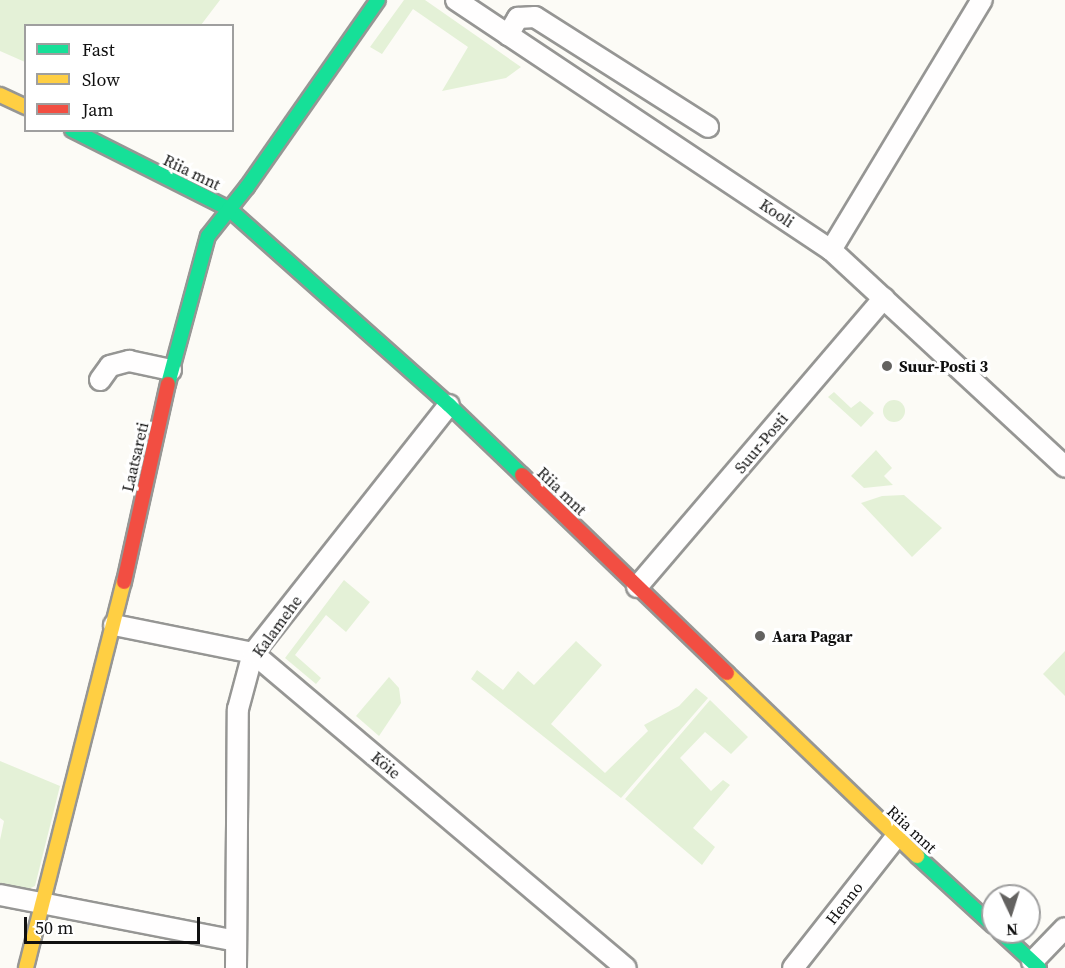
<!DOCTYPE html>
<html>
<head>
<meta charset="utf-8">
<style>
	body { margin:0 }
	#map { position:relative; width:1065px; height:968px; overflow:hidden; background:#fcfbf6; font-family:"Source Serif 4",serif }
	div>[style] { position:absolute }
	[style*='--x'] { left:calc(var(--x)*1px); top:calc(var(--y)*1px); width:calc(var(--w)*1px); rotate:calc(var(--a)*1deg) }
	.green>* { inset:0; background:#e4f1d7 }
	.round { border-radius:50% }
	.roads { filter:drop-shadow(2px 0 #969694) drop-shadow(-2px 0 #969694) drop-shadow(0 2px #969694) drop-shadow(0 -2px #969694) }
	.street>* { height:20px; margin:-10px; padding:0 10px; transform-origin:10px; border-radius:10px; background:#fffefe }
	.fast>* { height:14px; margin:-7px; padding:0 7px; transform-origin:7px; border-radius:7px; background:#16e098 }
	.slow>* { height:14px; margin:-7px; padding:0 7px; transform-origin:7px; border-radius:7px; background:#ffcf43 }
	.jam>* { height:14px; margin:-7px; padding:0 7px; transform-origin:7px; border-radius:7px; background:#f24e42 }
	.dots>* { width:16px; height:16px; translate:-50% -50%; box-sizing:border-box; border:3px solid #fff; border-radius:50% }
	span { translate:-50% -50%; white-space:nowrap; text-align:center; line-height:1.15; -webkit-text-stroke:6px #fff; paint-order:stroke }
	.street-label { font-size:16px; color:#101010 }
	.poi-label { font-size:16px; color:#101010; font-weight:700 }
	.left { translate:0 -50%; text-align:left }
	.legend { position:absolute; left:24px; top:24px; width:210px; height:108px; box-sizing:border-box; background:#fff; border:2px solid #9f9f9f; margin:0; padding:8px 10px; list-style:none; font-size:18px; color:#101010 }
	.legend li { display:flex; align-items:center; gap:12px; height:30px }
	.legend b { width:30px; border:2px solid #9f9f9f }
	.north { position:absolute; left:981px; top:884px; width:60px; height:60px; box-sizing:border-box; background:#fff; border:2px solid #9f9f9f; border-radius:50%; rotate:176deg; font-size:16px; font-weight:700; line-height:24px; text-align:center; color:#101010 }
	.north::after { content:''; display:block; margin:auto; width:21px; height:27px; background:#636260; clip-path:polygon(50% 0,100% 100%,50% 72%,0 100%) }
	.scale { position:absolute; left:24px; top:917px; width:176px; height:27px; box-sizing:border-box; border:3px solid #101010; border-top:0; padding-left:8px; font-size:18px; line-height:21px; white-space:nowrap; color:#101010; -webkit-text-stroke:4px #fff; paint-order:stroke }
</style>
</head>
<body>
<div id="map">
	<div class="green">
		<i style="clip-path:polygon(0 0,220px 0,201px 25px,26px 26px,25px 62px,0 51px)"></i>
		<i style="clip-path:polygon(404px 0,425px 0,521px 67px,506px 78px,442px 91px,468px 47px,413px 9px,382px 54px,370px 47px)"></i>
		<i style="clip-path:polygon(834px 392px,851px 408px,860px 401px,874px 413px,861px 427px,828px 397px)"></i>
		<i class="round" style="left:883px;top:400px;width:22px;height:22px"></i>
		<i style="clip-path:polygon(876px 450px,892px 468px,884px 476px,893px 485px,864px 488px,851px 476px)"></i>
		<i style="clip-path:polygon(904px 495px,942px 528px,912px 557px,861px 503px,882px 496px)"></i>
		<i style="clip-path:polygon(344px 580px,370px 602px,346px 632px,326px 615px,295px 655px,321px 678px,316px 684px,285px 658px)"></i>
		<i style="clip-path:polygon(576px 641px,602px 665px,551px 724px,605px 773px,648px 731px,644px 725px,679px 706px,696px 688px,708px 698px,621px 798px,471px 679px,477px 670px,503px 690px,518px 671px,534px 685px)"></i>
		<i style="clip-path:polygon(1065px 651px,1065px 696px,1043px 674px)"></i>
		<i style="clip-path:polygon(389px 677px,399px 688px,401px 703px,379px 736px,356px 716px)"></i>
		<i style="clip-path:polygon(710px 700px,748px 737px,731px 754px,705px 732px,680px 758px,711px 791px,723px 780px,730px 785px,693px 828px,715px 847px,702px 865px,625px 799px)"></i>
		<i style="clip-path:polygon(0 761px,60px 786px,35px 886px,24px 891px,0 883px,0 840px,4px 821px,0 818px)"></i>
	</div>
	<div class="roads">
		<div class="street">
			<i style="--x:456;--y:0;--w:451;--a:33.7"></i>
			<i style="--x:831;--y:250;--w:319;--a:42.8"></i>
			<i style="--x:508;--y:35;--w:20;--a:-60"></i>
			<i style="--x:518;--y:18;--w:17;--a:-3"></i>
			<i style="--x:535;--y:17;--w:205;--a:32.4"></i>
			<i style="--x:831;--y:250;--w:292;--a:-58.9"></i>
			<i style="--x:100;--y:380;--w:17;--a:-54"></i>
			<i style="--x:110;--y:366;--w:20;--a:-15"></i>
			<i style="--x:129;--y:361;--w:43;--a:12.1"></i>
			<i style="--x:637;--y:587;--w:380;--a:-49.5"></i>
			<i style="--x:114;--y:625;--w:142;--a:11.4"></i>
			<i style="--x:253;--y:653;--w:488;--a:40.2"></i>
			<i style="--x:0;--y:895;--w:240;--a:11"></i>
			<i style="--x:1032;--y:962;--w:47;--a:-45.9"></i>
			<i style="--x:236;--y:968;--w:259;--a:-89.6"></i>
			<i style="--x:238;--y:709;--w:58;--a:-75"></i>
			<i style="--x:253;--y:653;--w:316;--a:-51.7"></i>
			<i style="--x:793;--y:968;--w:167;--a:-51.8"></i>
		</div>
		<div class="fast">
			<i style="--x:72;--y:130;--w:176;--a:26.7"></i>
			<i style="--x:229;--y:209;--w:295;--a:41.7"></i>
			<i style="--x:449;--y:405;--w:101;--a:43.8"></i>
			<i style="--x:168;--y:384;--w:153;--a:-74.9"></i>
			<i style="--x:208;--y:236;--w:63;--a:-51.5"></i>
			<i style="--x:247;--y:187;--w:228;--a:-55"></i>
			<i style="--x:917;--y:856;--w:103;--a:42.6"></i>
			<i style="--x:1000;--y:932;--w:53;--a:42.7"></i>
		</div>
		<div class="slow">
			<i style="--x:0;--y:95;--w:29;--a:25"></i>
			<i style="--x:727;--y:673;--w:264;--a:43.9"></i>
			<i style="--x:26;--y:968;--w:398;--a:-75.8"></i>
		</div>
		<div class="jam">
			<i style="--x:522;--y:475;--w:285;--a:44"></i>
			<i style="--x:124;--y:582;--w:203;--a:-77.5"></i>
		</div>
	</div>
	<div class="dots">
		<i style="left:887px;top:366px;background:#636260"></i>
		<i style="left:760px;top:636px;background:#636260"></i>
	</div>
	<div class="street-label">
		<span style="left:192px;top:172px;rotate:26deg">Riia mnt</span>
		<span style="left:777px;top:213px;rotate:34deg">Kooli</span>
		<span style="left:761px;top:443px;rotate:-50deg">Suur-Posti</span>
		<span style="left:135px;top:457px;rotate:-77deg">Laatsareti</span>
		<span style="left:562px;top:491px;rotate:44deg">Riia mnt</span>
		<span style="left:277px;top:626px;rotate:-54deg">Kalamehe</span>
		<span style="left:386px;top:765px;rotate:40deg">Köie</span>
		<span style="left:912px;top:829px;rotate:43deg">Riia mnt</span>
		<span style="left:844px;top:903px;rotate:-52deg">Henno</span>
	</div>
	<div class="poi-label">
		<span class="left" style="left:899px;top:366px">Suur-Posti 3</span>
		<span class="left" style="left:772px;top:636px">Aara Pagar</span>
	</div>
	<ul class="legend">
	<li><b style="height:8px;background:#16e098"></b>Fast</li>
	<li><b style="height:8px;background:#ffcf43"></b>Slow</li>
	<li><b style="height:8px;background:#f24e42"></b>Jam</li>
	</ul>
	<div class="north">N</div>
	<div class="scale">50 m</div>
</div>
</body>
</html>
